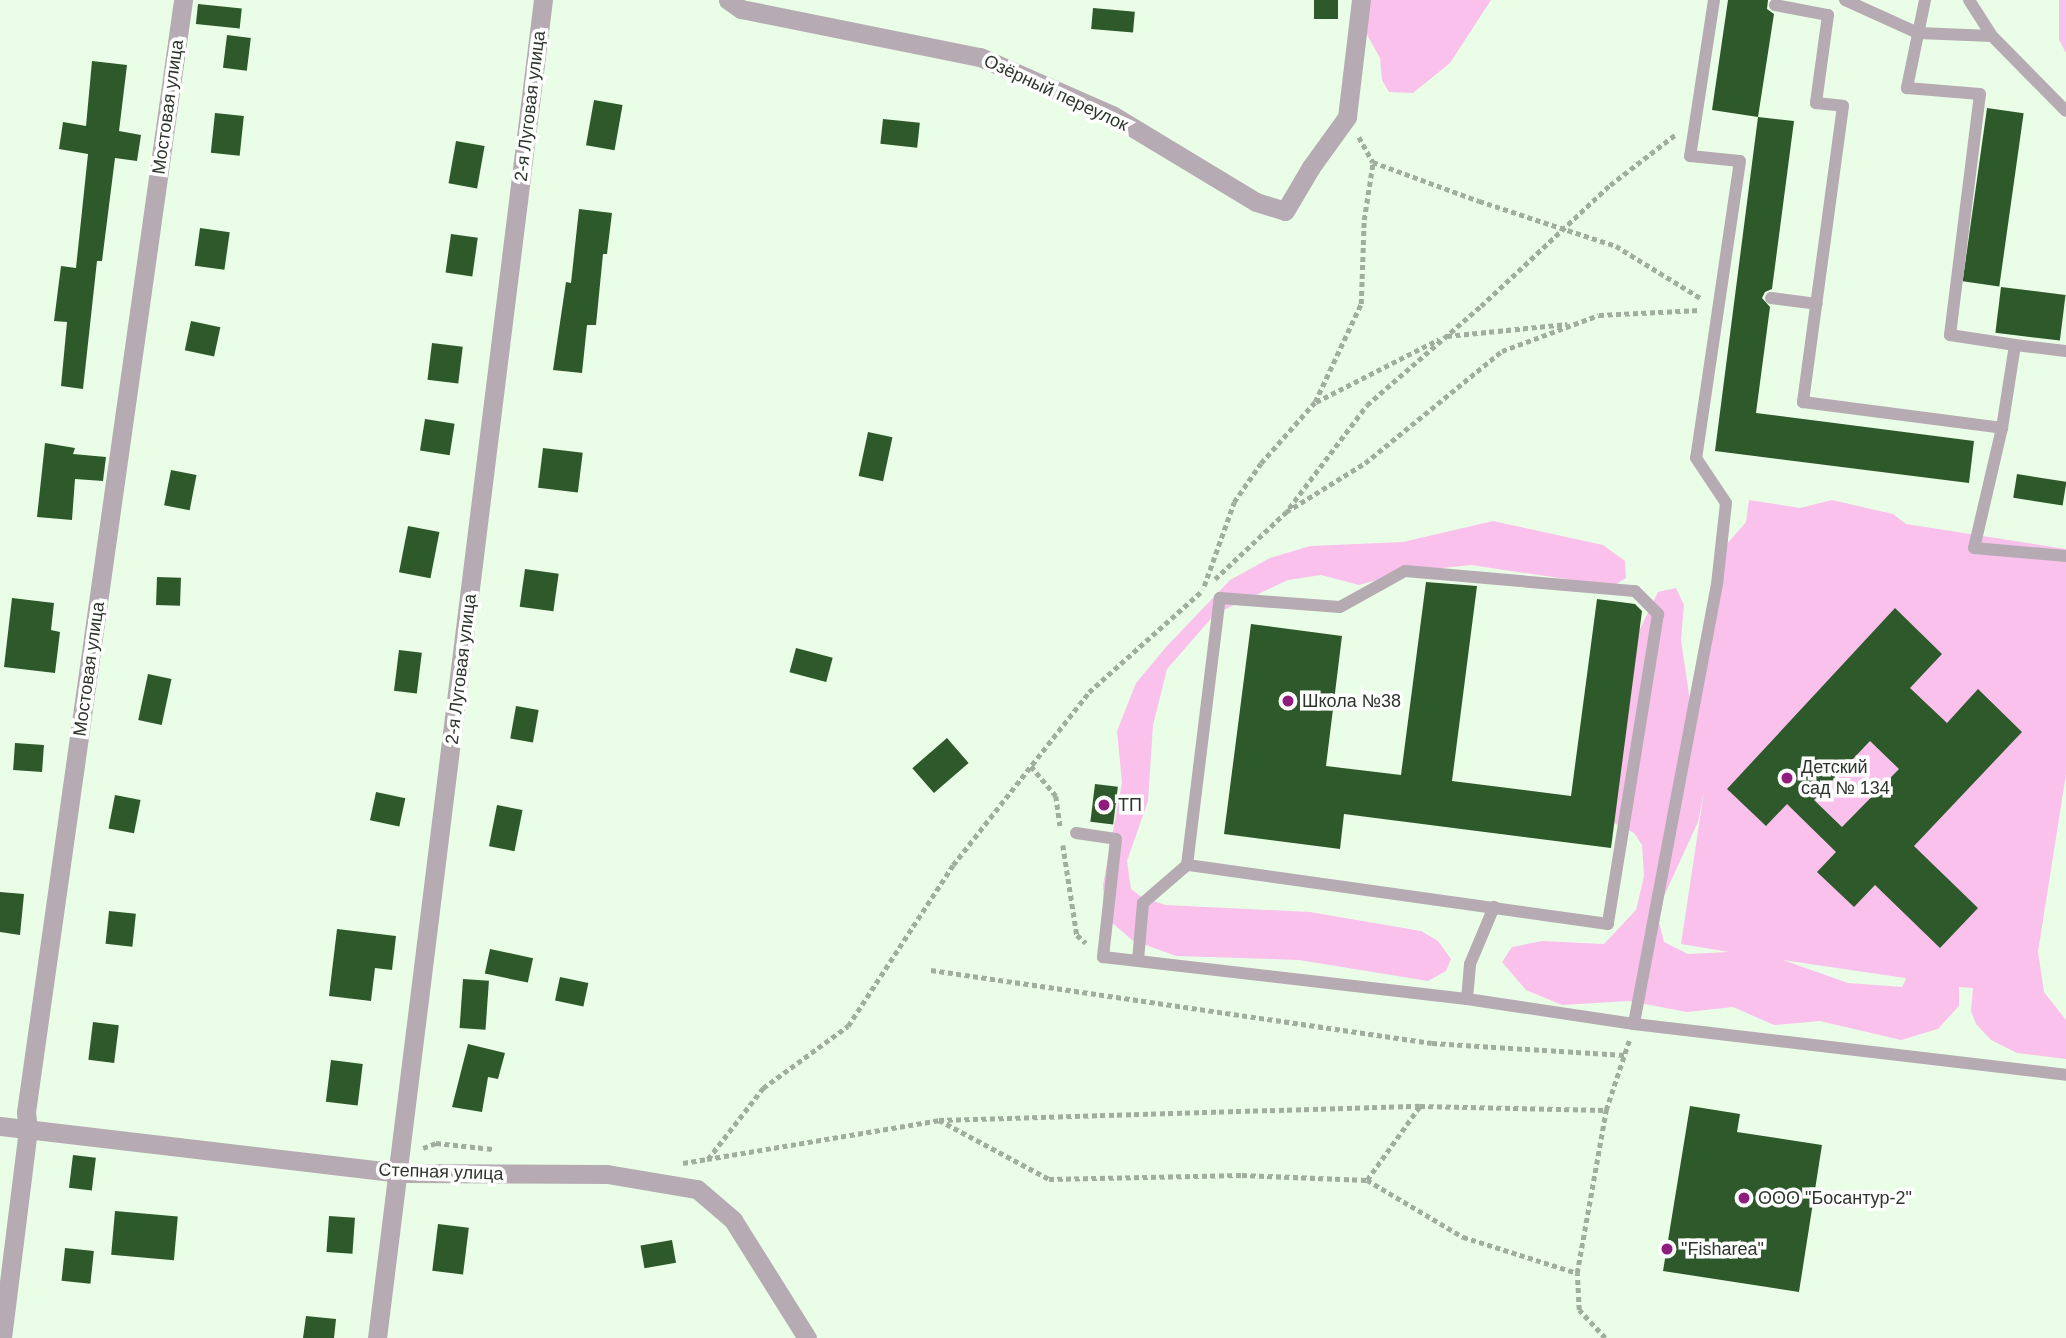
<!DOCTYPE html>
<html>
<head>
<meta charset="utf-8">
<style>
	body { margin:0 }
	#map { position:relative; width:2066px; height:1338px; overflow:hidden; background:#eafee7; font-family:Helvetica,sans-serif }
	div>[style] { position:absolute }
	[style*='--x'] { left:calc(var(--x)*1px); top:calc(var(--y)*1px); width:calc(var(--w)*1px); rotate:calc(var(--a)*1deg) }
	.green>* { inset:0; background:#fac1ec }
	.building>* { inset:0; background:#2e592a; transform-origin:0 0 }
	.path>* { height:4.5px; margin-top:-2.25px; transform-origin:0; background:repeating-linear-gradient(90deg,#9fae9d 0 5px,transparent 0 8.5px) }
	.service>* { height:12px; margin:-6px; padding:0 6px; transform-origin:6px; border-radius:6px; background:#b6abb3 }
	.minor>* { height:19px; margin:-9.5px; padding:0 9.5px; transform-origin:9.5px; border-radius:9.5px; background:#b6abb3 }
	.tertiary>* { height:19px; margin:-9.5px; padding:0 9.5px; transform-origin:9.5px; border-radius:9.5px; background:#b6abb3 }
	.dots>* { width:19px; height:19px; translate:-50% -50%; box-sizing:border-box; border:4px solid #fff; border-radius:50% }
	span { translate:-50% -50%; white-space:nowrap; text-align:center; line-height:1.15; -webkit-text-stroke:7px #fff; paint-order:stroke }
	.street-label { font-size:18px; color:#2d352c }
	.poi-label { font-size:18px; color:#2d352c }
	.left { translate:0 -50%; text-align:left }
</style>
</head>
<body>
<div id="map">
	<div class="green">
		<i style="clip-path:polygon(1365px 0,1491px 0,1450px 63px,1413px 93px,1389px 92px,1382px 80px,1380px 58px,1365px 31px)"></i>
		<i style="clip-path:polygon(2059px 0,2066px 0,2066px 53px,2059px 40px)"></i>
		<i style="clip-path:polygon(evenodd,1749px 500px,1800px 508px,1832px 500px,1893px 514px,1906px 524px,2066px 549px,2066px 774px,2038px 952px,2044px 992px,2066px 1020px,2066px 1059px,2017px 1053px,1991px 1040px,1976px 1024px,1971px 1011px,1973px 988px,1959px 987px,1959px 1006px,1938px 1029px,1901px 1040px,1820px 1021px,1774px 1025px,1733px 1007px,1687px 1012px,1629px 1001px,1562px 1005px,1526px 990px,1502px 962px,1512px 947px,1542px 941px,1604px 944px,1636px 910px,1644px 876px,1642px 845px,1634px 833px,1608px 820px,1635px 639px,1658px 592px,1676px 588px,1684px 605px,1681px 640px,1690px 701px,1720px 552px,1746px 522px,1749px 500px,1704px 791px,1681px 944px,1729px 952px,1688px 954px,1664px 942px,1659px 922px,1664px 896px,1698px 822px,1704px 791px,1749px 500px,1783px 960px,1905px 978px,1906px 979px,1902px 987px,1848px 983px,1783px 960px)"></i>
		<i style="clip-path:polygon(1493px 521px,1603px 545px,1625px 561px,1626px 578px,1613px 586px,1471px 565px,1405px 572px,1359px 585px,1321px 575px,1288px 580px,1215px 614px,1167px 669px,1153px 725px,1148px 801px,1127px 861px,1131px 889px,1143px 898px,1166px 905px,1310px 912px,1421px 931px,1438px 941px,1451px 959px,1446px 971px,1428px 981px,1299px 960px,1176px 956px,1132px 940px,1110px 921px,1104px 908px,1103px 885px,1122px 783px,1117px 731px,1136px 683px,1167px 646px,1230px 580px,1270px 558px,1310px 546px,1403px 542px)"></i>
	</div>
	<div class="building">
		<i style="left:1314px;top:0;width:24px;height:19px"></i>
		<i style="clip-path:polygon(1728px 0,1768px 0,1767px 9px,1774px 14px,1758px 117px,1712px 110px)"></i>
		<i style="left:198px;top:4px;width:44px;height:20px;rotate:6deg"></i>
		<i style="left:1093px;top:8px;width:42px;height:21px;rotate:5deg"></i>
		<i style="left:227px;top:35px;width:24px;height:33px;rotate:7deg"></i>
		<i style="clip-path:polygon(92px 61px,127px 65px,119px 131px,141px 135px,137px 161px,115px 158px,102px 261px,97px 261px,83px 389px,61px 386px,67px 322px,54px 321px,61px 266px,76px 268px,88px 154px,59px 149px,63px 122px,86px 126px)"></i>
		<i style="left:594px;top:100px;width:29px;height:46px;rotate:10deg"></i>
		<i style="left:1987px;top:108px;width:37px;height:175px;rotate:8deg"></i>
		<i style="left:215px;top:113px;width:29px;height:40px;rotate:6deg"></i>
		<i style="clip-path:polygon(1758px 117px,1794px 121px,1772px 289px,1765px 292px,1762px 298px,1770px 307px,1756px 413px,1974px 441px,1969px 483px,1715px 451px)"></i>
		<i style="left:883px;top:119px;width:37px;height:25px;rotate:6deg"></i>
		<i style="left:456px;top:141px;width:29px;height:43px;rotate:10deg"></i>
		<i style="clip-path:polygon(579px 209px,612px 213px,607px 254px,603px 254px,596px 325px,587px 325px,582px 373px,553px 370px,566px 282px,571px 283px)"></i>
		<i style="left:200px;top:228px;width:30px;height:38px;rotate:8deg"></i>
		<i style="left:451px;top:234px;width:27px;height:39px;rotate:8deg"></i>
		<i style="left:2001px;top:287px;width:65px;height:46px;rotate:7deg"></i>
		<i style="left:191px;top:321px;width:30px;height:30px;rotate:12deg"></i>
		<i style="left:432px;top:343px;width:31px;height:37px;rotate:7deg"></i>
		<i style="left:425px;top:419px;width:30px;height:32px;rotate:9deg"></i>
		<i style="left:868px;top:432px;width:25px;height:45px;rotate:12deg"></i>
		<i style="clip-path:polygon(45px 443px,75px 448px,73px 454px,106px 457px,103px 481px,75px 479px,72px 520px,37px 517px)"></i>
		<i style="left:543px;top:448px;width:40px;height:40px;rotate:7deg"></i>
		<i style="left:171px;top:470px;width:26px;height:36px;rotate:11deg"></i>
		<i style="left:2017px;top:474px;width:50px;height:24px;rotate:9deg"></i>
		<i style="left:408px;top:526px;width:32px;height:47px;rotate:11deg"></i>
		<i style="left:525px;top:569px;width:34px;height:38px;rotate:8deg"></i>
		<i style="left:157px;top:577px;width:24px;height:28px;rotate:2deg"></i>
		<i style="clip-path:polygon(1426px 582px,1477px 586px,1452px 781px,1571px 796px,1597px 599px,1635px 604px,1642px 611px,1611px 848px,1344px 814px,1340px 849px,1224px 834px,1251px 624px,1342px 636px,1326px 766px,1401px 775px)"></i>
		<i style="clip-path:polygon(12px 598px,54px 603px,51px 630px,60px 632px,55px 673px,4px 667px)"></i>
		<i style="clip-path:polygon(evenodd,1895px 608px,1942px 654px,1910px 688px,1947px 723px,1978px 689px,2022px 732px,1914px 846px,1978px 908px,1940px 948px,1875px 885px,1854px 907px,1817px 872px,1836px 852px,1787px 804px,1766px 826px,1727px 789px,1895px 608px,1870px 741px,1899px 769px,1842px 827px,1814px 800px,1870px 741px)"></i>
		<i style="left:796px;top:648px;width:38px;height:25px;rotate:15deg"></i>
		<i style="left:399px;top:650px;width:23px;height:41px;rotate:7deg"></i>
		<i style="left:148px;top:674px;width:24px;height:47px;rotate:12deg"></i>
		<i style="left:516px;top:706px;width:23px;height:33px;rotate:10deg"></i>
		<i style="left:947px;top:738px;width:33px;height:46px;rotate:49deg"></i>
		<i style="left:15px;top:743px;width:29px;height:27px;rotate:4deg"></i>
		<i style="left:1095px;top:784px;width:23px;height:38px;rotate:7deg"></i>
		<i style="left:376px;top:792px;width:30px;height:29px;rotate:12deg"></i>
		<i style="left:115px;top:795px;width:26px;height:34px;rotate:11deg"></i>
		<i style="left:497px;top:805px;width:26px;height:42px;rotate:11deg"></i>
		<i style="clip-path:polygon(0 892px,24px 894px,20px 935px,0 932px)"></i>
		<i style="left:109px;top:911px;width:27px;height:33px;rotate:6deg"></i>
		<i style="clip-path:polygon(337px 929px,396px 936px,392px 970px,375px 968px,371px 1001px,329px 996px)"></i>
		<i style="left:490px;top:949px;width:44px;height:25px;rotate:12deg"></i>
		<i style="left:560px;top:977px;width:29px;height:24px;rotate:12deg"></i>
		<i style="left:463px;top:979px;width:26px;height:49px;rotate:4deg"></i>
		<i style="left:93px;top:1022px;width:26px;height:38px;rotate:7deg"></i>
		<i style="clip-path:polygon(468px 1044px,505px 1053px,498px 1079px,488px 1077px,482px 1112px,452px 1107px)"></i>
		<i style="left:331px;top:1060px;width:32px;height:42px;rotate:7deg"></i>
		<i style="clip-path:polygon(1690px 1106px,1740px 1114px,1737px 1132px,1822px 1145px,1799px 1292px,1663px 1271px)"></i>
		<i style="left:73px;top:1155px;width:23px;height:33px;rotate:7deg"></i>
		<i style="left:115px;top:1211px;width:63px;height:44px;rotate:5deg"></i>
		<i style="left:329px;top:1216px;width:26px;height:36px;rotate:4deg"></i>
		<i style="left:438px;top:1224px;width:31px;height:47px;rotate:7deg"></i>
		<i style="left:672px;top:1240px;width:23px;height:32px;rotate:80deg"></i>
		<i style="left:65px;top:1248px;width:29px;height:33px;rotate:6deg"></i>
		<i style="clip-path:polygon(306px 1316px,336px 1319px,334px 1338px,303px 1338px)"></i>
	</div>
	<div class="path">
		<i style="--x:1359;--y:137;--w:29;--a:61"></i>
		<i style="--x:1373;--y:162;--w:113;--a:20.2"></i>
		<i style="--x:1479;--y:201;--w:144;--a:18.2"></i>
		<i style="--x:1616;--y:246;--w:101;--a:31.6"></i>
		<i style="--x:1447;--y:336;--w:121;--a:-5.7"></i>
		<i style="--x:1316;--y:402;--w:138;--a:-27.1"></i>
		<i style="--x:1289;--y:508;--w:129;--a:-52.9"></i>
		<i style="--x:1367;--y:405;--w:151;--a:-41"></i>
		<i style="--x:1481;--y:306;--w:177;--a:-43.2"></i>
		<i style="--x:1610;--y:185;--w:83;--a:-37.7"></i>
		<i style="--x:1215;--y:579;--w:98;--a:-43.3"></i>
		<i style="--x:1286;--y:512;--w:93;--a:-31.8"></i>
		<i style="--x:1365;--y:463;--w:177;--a:-39.3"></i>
		<i style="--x:1502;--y:351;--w:103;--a:-20.4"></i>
		<i style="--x:1599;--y:315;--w:101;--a:-2.8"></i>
		<i style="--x:1204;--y:586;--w:89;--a:-70.3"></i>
		<i style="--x:1234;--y:502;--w:47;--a:-55.3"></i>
		<i style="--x:1261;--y:463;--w:81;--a:-48.5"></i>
		<i style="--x:1315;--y:402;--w:108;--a:-64.9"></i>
		<i style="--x:1361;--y:304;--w:84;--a:-88"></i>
		<i style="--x:1364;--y:220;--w:59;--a:-81.2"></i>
		<i style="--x:1031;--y:766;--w:39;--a:50"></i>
		<i style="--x:1056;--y:796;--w:30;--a:82"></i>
		<i style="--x:1063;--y:845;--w:91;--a:81.2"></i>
		<i style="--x:1077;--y:935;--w:12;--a:42"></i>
		<i style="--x:931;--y:970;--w:506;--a:8.29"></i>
		<i style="--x:1432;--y:1043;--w:193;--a:3.6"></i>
		<i style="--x:939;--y:1120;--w:125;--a:28.2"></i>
		<i style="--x:1049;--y:1179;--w:193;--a:-1.2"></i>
		<i style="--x:1242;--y:1175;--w:125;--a:2.3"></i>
		<i style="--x:1367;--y:1180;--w:112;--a:30.7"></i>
		<i style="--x:1463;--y:1237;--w:120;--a:17.5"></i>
		<i style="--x:423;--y:1148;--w:14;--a:-21"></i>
		<i style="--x:436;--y:1143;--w:57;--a:6"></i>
		<i style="--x:707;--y:1159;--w:235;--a:-9.5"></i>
		<i style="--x:939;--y:1120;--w:481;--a:-1.7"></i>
		<i style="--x:683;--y:1163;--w:25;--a:-9"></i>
		<i style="--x:708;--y:1159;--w:90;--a:-52.2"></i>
		<i style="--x:763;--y:1088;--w:105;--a:-36.1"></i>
		<i style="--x:848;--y:1026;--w:192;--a:-56.9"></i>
		<i style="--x:953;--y:865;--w:220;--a:-51.8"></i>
		<i style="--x:1089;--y:692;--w:153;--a:-41.8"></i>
		<i style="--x:1367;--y:1180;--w:91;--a:-54.4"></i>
		<i style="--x:1420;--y:1106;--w:186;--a:1.2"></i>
		<i style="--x:1605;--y:1338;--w:38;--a:-133"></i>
		<i style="--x:1579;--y:1310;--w:37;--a:-93"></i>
		<i style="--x:1577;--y:1273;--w:166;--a:-79.9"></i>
		<i style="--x:1606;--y:1110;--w:73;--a:-71.6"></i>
	</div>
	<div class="service">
		<i style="--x:1714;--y:0;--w:158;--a:98.7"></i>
		<i style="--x:1690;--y:156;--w:50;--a:5.7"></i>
		<i style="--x:1740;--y:161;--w:300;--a:98.4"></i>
		<i style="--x:1696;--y:458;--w:54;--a:56.3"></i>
		<i style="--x:1726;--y:503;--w:81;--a:96.3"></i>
		<i style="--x:1717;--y:584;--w:448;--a:100.7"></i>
		<i style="--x:1634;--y:1024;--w:435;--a:6.7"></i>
		<i style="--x:1845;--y:0;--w:80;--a:24.3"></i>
		<i style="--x:1918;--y:33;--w:74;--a:2.3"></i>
		<i style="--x:1992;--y:36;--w:105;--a:45.4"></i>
		<i style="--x:1925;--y:0;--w:90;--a:101.6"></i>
		<i style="--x:1907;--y:88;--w:73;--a:4.7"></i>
		<i style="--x:1980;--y:94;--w:243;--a:97.1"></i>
		<i style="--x:1950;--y:335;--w:66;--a:8.7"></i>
		<i style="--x:1969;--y:0;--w:43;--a:57.4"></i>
		<i style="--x:1775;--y:5;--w:54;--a:10.7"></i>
		<i style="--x:1828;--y:15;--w:89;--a:97.8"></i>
		<i style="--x:1816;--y:103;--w:27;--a:6"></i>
		<i style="--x:1843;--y:106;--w:299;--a:97.7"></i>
		<i style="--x:1803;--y:402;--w:201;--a:7.4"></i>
		<i style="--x:2002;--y:428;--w:84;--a:-81.1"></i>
		<i style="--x:2015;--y:345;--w:51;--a:6.7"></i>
		<i style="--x:1771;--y:298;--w:46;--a:7.4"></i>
		<i style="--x:2002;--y:428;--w:123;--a:103.1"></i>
		<i style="--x:1974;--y:548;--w:92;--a:5"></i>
		<i style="--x:1076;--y:833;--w:40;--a:8.5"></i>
		<i style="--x:1116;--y:839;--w:119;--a:96.3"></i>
		<i style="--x:1103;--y:957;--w:366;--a:6.6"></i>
		<i style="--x:1467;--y:999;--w:169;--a:8.5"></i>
		<i style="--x:1138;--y:960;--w:57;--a:-85"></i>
		<i style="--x:1143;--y:903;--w:58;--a:-40.8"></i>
		<i style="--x:1187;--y:865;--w:269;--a:-83"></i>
		<i style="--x:1220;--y:598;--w:120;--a:4.3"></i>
		<i style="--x:1340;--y:607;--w:74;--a:-29"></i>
		<i style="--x:1405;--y:571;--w:231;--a:5"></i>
		<i style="--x:1635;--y:591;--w:33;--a:45"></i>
		<i style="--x:1658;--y:614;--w:314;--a:99.2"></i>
		<i style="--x:1608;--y:924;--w:425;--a:-172"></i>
		<i style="--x:1467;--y:999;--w:35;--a:-85"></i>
		<i style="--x:1470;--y:964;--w:62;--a:-67.2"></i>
	</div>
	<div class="minor">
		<i style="--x:728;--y:0;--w:16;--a:35"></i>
		<i style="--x:741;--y:9;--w:244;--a:11.4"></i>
		<i style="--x:980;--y:57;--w:144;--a:23.7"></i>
		<i style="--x:1112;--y:115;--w:168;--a:31.1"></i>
		<i style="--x:1256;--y:202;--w:30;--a:17"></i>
		<i style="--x:1285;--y:211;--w:51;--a:-59.4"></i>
		<i style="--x:1311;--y:167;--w:62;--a:-54.2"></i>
		<i style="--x:1347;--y:117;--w:118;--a:-83.2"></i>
		<i style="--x:2;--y:1338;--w:211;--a:-82.9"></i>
		<i style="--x:28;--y:1129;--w:17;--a:-97"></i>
		<i style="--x:26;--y:1112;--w:1123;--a:-81.96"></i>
		<i style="--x:377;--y:1338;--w:1348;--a:-82.93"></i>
	</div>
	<div class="tertiary">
		<i style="--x:0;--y:1126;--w:401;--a:6.7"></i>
		<i style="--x:398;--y:1173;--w:209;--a:0.3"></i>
		<i style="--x:607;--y:1174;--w:91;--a:9.5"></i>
		<i style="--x:697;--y:1189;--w:48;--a:40.7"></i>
		<i style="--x:733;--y:1220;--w:139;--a:57.9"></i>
	</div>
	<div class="dots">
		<i style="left:1288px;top:701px;background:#8f1d7e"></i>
		<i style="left:1787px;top:778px;background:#8f1d7e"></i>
		<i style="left:1104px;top:805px;background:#8f1d7e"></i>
		<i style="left:1744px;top:1198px;background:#8f1d7e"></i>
		<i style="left:1667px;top:1249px;background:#8f1d7e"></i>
	</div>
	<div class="street-label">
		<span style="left:1056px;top:93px;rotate:25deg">Озёрный переулок</span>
		<span style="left:530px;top:106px;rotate:-83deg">2-я Луговая улица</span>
		<span style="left:168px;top:107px;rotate:-82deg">Мостовая улица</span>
		<span style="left:89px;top:669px;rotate:-82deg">Мостовая улица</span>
		<span style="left:461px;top:669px;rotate:-83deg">2-я Луговая улица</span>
		<span style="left:441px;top:1172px;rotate:2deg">Степная улица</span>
	</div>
	<div class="poi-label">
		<span class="left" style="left:1302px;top:701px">Школа №38</span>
		<span class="left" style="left:1801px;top:778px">Детский<br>сад № 134</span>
		<span class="left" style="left:1118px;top:805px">ТП</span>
		<span class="left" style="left:1758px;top:1198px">ООО "Босантур-2"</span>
		<span class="left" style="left:1681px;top:1249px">"Fisharea"</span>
	</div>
</div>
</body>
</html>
